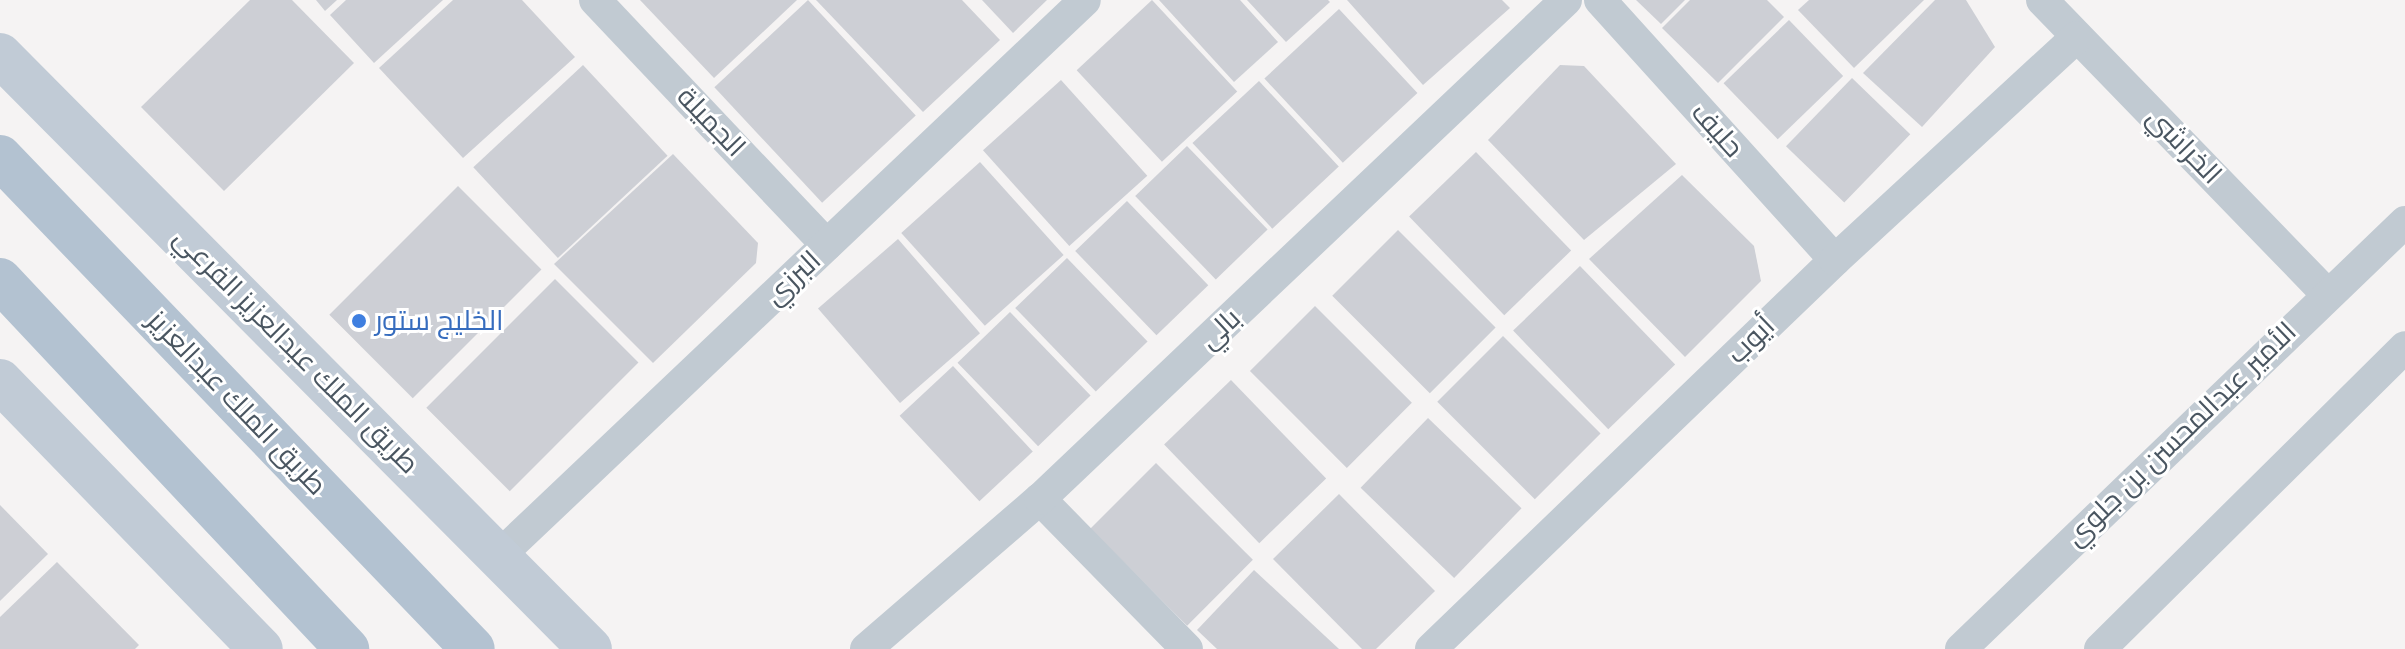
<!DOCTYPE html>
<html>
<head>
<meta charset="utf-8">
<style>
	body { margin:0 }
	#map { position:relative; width:2405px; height:649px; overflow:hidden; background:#f5f3f3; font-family:Raleway,Cairo,sans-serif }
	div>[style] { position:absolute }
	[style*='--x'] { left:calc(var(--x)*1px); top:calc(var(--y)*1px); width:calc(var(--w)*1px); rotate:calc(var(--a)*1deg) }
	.building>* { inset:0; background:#cdcfd5; transform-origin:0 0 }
	.street>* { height:32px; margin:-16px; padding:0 16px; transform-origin:16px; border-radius:16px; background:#c1cad2 }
	.secondary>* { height:44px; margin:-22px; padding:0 22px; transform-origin:22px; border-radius:22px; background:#c1cbd6 }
	.primary>* { height:44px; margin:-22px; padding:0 22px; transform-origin:22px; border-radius:22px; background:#b3c2d1 }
	.dots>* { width:22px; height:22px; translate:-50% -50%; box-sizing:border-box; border:4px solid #fff; border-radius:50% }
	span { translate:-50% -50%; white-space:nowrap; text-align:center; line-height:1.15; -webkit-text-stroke:6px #fff; paint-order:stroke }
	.street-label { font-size:28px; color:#4a5661 }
	.shop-label { font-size:28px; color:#366cbe }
	.left { translate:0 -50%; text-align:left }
</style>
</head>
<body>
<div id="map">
	<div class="building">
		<i style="clip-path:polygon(250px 0,292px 0,354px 63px,224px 191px,141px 107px)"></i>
		<i style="clip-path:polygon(316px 0,337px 0,325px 11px)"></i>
		<i style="clip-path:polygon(346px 0,443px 0,374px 63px,330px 15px)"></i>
		<i style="clip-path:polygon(453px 0,522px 0,575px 57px,463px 158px,379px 68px)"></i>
		<i style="clip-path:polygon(640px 0,797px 0,714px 78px)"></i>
		<i style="left:808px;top:0;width:158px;height:128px;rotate:47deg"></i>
		<i style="clip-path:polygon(816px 0,962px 0,1000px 40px,923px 112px)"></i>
		<i style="clip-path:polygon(982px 0,1047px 0,1013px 33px)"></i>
		<i style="left:1152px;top:0;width:125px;height:103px;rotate:47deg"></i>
		<i style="clip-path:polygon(1159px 0,1240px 0,1278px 42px,1234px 82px)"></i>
		<i style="clip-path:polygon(1247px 0,1328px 0,1330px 2px,1286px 42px)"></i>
		<i style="clip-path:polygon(1347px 0,1502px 0,1510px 8px,1423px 85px)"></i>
		<i style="clip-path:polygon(1636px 0,1685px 0,1661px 24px)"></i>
		<i style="clip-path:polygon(1690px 0,1767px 0,1784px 17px,1718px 83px,1662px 28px)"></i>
		<i style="clip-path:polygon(1809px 0,1924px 0,1854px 68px,1798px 10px)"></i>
		<i style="clip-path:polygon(1935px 0,1966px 0,1995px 47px,1922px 127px,1863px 73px)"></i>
		<i style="left:1339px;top:9px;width:115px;height:102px;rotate:47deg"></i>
		<i style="left:1789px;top:20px;width:78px;height:91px;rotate:46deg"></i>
		<i style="left:583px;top:65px;width:124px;height:150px;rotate:47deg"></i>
		<i style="clip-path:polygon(1560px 65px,1584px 66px,1676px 164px,1584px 240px,1488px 140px)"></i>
		<i style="left:1852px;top:78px;width:81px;height:95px;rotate:44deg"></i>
		<i style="left:1061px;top:80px;width:129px;height:105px;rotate:48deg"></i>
		<i style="left:1259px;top:81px;width:117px;height:91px;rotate:47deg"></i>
		<i style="left:1187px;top:146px;width:116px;height:72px;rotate:46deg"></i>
		<i style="left:1476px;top:152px;width:137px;height:93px;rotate:46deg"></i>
		<i style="clip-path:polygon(673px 154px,758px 243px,756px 263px,653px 363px,554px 264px)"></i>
		<i style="left:980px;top:162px;width:125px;height:106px;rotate:48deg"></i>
		<i style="clip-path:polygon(1682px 175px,1754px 246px,1761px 281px,1685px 357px,1589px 259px)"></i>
		<i style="left:458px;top:186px;width:118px;height:182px;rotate:45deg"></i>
		<i style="left:1127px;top:201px;width:117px;height:72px;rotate:46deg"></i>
		<i style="left:1398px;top:230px;width:138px;height:93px;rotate:45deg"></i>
		<i style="left:898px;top:239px;width:125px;height:106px;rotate:49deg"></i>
		<i style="left:1067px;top:258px;width:116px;height:72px;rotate:46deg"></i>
		<i style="left:1580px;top:266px;width:137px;height:93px;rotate:46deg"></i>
		<i style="left:555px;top:279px;width:118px;height:182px;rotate:45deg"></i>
		<i style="left:1315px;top:306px;width:137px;height:92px;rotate:45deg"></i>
		<i style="left:1010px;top:312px;width:116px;height:73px;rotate:46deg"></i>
		<i style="left:1503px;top:336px;width:138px;height:93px;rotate:45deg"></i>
		<i style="left:953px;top:366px;width:117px;height:73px;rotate:47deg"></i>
		<i style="left:1231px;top:380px;width:137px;height:93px;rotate:46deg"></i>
		<i style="left:1428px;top:418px;width:130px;height:97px;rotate:44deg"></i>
		<i style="left:1156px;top:463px;width:137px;height:93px;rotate:45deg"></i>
		<i style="clip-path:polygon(1339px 494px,1435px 591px,1376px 649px,1362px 649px,1273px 559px)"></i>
		<i style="clip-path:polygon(0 505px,48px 554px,0 601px)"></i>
		<i style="clip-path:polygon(57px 562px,139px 645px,135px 649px,0 649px,0 617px)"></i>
		<i style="clip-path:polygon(1254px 570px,1339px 649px,1217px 649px,1197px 630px)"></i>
	</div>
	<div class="street">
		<i style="--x:595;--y:0;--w:337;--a:46.6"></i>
		<i style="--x:1600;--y:0;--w:350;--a:47.9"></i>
		<i style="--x:2042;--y:0;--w:408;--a:45.9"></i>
		<i style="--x:1040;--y:499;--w:210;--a:45.6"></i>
		<i style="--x:500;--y:555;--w:806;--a:-43.49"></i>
		<i style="--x:866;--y:649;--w:230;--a:-40.8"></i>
		<i style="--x:1040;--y:499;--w:725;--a:-43.49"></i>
		<i style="--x:1431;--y:649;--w:561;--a:-43.92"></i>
		<i style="--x:1835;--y:260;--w:329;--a:-42.7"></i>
		<i style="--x:1961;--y:649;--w:616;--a:-43.88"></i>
		<i style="--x:2100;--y:649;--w:429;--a:-44.7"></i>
	</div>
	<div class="secondary">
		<i style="--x:0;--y:55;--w:837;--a:45.19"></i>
		<i style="--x:0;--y:381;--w:374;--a:45.8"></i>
	</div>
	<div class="primary">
		<i style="--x:0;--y:157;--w:682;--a:46.13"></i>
		<i style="--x:0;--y:280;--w:507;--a:46.76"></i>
	</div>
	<div class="dots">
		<i style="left:359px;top:321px;background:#3f7fe0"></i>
	</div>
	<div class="street-label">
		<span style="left:711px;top:122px;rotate:46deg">الجميلة</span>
		<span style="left:1717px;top:130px;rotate:48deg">حليف</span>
		<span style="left:2184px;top:146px;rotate:46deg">الخراشي</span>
		<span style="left:793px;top:278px;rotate:-43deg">البرزي</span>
		<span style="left:1220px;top:329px;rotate:-43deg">بالي</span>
		<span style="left:1751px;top:340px;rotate:-44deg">أيوب</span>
		<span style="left:296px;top:351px;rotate:45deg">طريق الملك عبدالعزيز الفرعي</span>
		<span style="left:237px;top:403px;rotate:46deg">طريق الملك عبدالعزيز</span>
		<span style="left:2181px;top:434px;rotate:-44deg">الأمير عبدالمحسن بن جلوي</span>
	</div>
	<div class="shop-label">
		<span class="left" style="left:375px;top:321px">الخليج ستور</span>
	</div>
</div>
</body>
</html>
